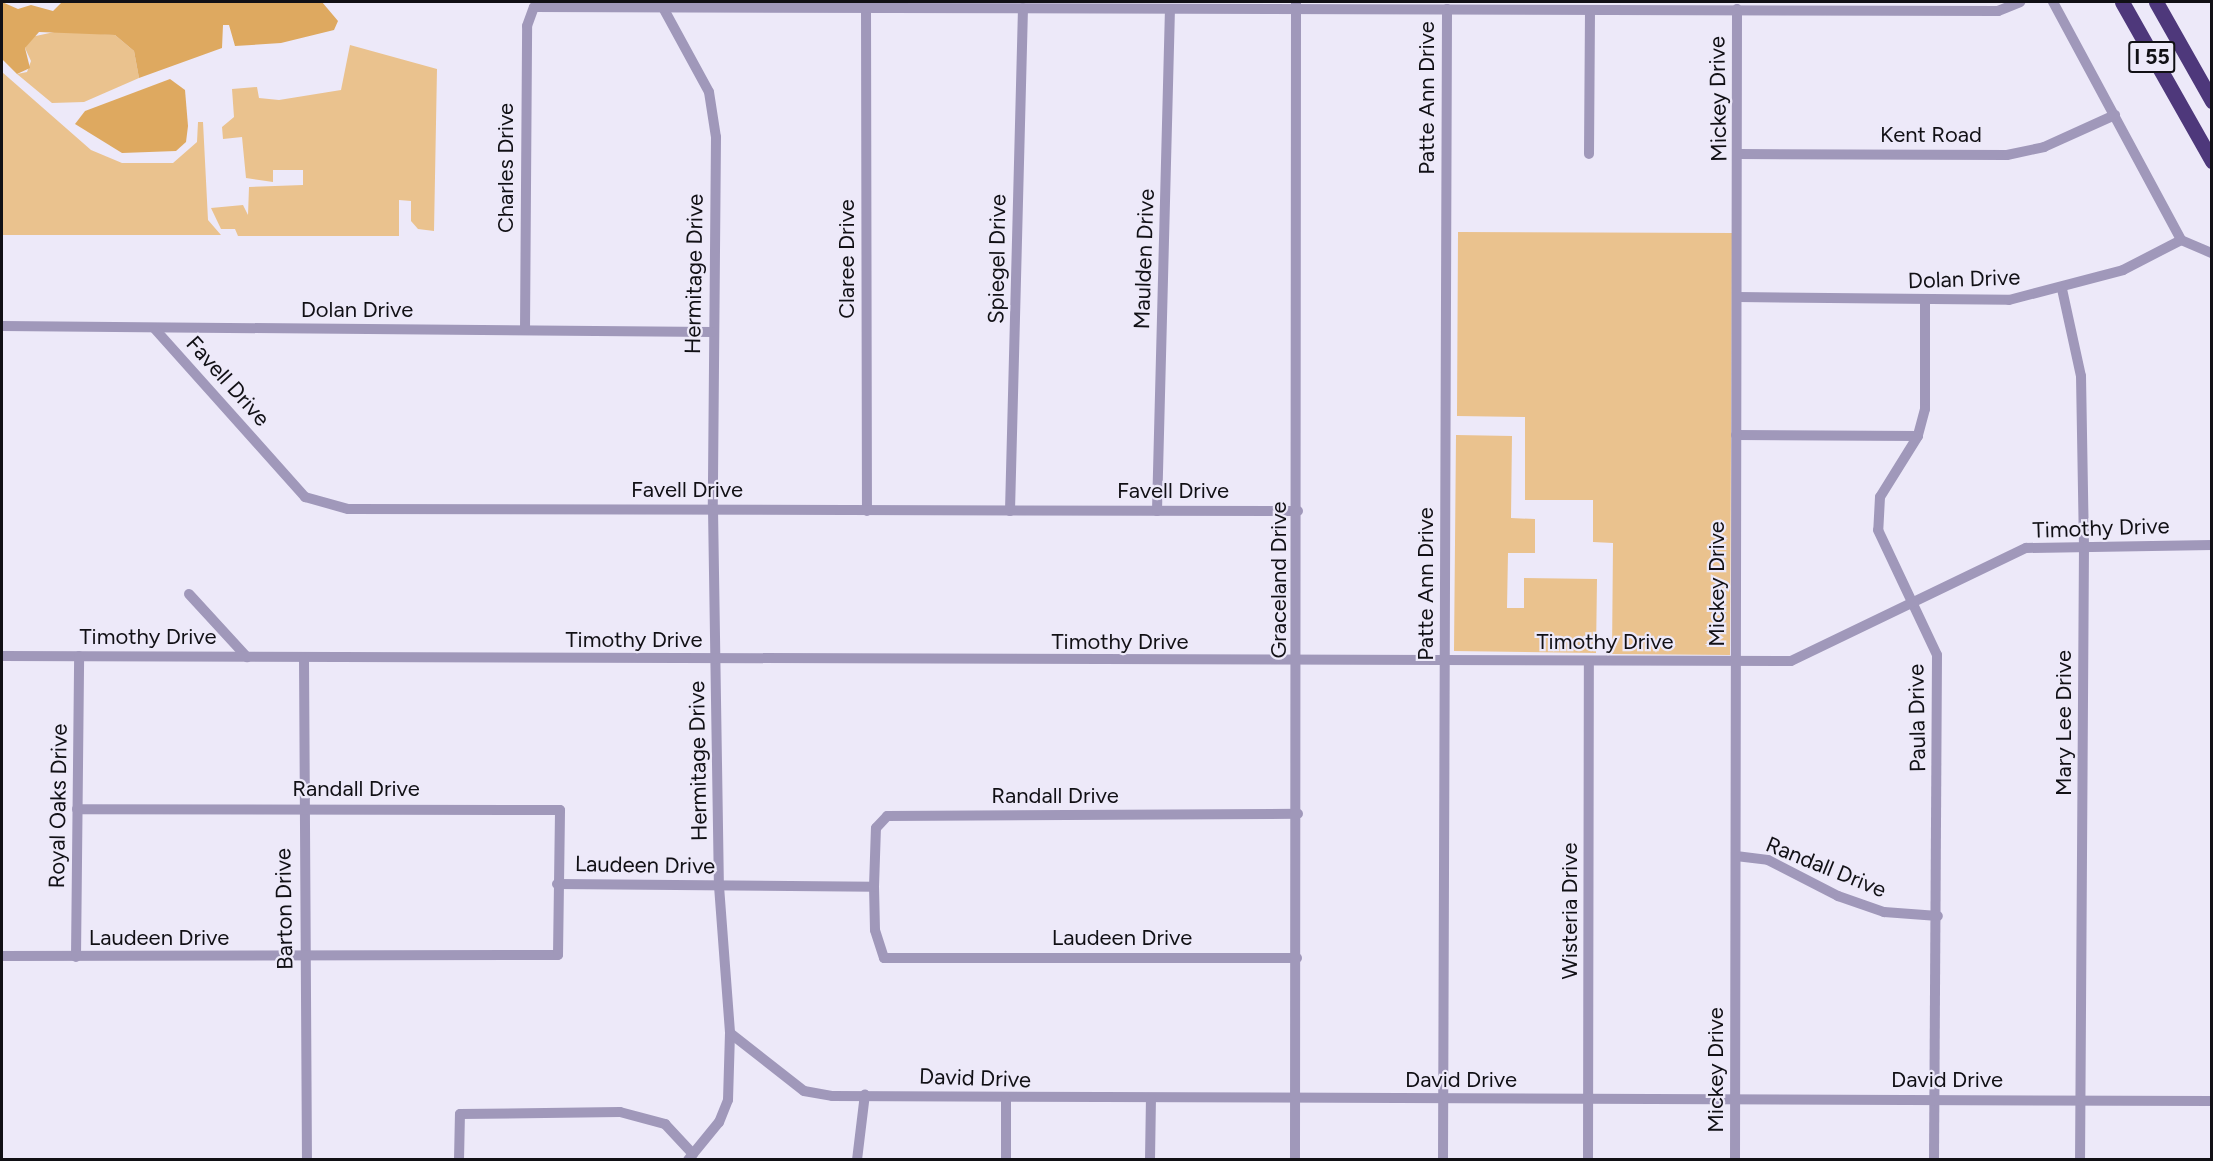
<!DOCTYPE html>
<html>
<head>
<meta charset="utf-8">
<style>
	body { margin:0 }
	#map { position:relative; width:2213px; height:1161px; overflow:hidden; background:#ede9f9; font-family:Figtree,sans-serif }
	div>[style] { position:absolute }
	[style*='--x'] { left:calc(var(--x)*1px); top:calc(var(--y)*1px); width:calc(var(--w)*1px); rotate:calc(var(--a)*1deg) }
	.green>* { inset:0; background:#eac28e }
	.forest>* { inset:0; background:#dea960 }
	.minor>* { height:10px; margin:-5px; padding:0 5px; transform-origin:5px; border-radius:5px; background:#a098ba }
	.highway>* { height:15px; margin:-7.5px; padding:0 7.5px; transform-origin:7.5px; border-radius:7.5px; background:#4e387b }
	span { translate:-50% -50%; white-space:nowrap; text-align:center; line-height:1.15; -webkit-text-stroke:4.5px #ede9f9; paint-order:stroke }
	.shield-label span { padding:2px 4px; background:#ede9f9; border:2px solid; border-radius:4px; -webkit-text-stroke-width:0 }
	.shield-label { font-size:21px; color:#111015; font-weight:700 }
	.street-label { font-size:22px; color:#111015 }
	.frame { position:absolute; inset:0; border:3px solid #111015; pointer-events:none }
</style>
</head>
<body>
<div id="map">
	<div class="green">
		<i style="clip-path:polygon(59px 31px,115px 35px,134px 51px,139px 78px,84px 102px,52px 103px,17px 74px,27px 72px,31px 61px,25px 48px,31px 37px)"></i>
		<i style="clip-path:polygon(350px 45px,437px 69px,434px 231px,418px 229px,411px 221px,411px 201px,399px 200px,399px 236px,238px 236px,235px 229px,221px 229px,211px 208px,243px 205px,248px 215px,249px 187px,303px 185px,303px 170px,273px 170px,273px 182px,246px 178px,242px 137px,223px 139px,222px 127px,234px 117px,232px 89px,257px 87px,259px 98px,279px 100px,341px 90px)"></i>
		<i style="clip-path:polygon(2px 72px,91px 150px,122px 163px,173px 163px,197px 142px,198px 122px,203px 122px,208px 220px,221px 235px,2px 235px)"></i>
		<i style="clip-path:polygon(1458px 232px,1732px 233px,1730px 655px,1612px 654px,1613px 543px,1593px 542px,1593px 500px,1525px 500px,1525px 417px,1457px 416px)"></i>
		<i style="clip-path:polygon(1456px 435px,1512px 436px,1511px 518px,1535px 519px,1535px 553px,1508px 553px,1507px 608px,1524px 608px,1524px 578px,1597px 579px,1596px 653px,1454px 651px)"></i>
	</div>
	<div class="forest">
		<i style="clip-path:polygon(2px 2px,18px 9px,31px 5px,53px 11px,62px 2px,322px 2px,338px 21px,334px 30px,281px 43px,235px 46px,229px 25px,223px 25px,222px 48px,139px 78px,134px 51px,115px 35px,39px 32px,25px 48px,30px 68px,17px 74px,2px 59px)"></i>
		<i style="clip-path:polygon(170px 79px,185px 90px,188px 126px,186px 142px,176px 151px,122px 153px,75px 124px,85px 111px)"></i>
	</div>
	<div class="minor">
		<i style="--x:660;--y:2;--w:102;--a:61.4"></i>
		<i style="--x:709;--y:92;--w:46;--a:81.2"></i>
		<i style="--x:716;--y:137;--w:372;--a:90.5"></i>
		<i style="--x:713;--y:509;--w:377;--a:89.1"></i>
		<i style="--x:719;--y:886;--w:147;--a:85.7"></i>
		<i style="--x:730;--y:1033;--w:67;--a:91.7"></i>
		<i style="--x:728;--y:1100;--w:24;--a:112"></i>
		<i style="--x:719;--y:1122;--w:49;--a:129.2"></i>
		<i style="--x:2053;--y:2;--w:270;--a:61.7"></i>
		<i style="--x:2181;--y:240;--w:34;--a:23"></i>
		<i style="--x:866;--y:8;--w:503;--a:89.89"></i>
		<i style="--x:1589;--y:154;--w:144;--a:-89.6"></i>
		<i style="--x:1739;--y:154;--w:268;--a:0.2"></i>
		<i style="--x:2007;--y:155;--w:38;--a:-12"></i>
		<i style="--x:2044;--y:147;--w:78;--a:-24.3"></i>
		<i style="--x:2062;--y:289;--w:89;--a:77.7"></i>
		<i style="--x:2081;--y:376;--w:169;--a:89"></i>
		<i style="--x:2084;--y:545;--w:615;--a:90.37"></i>
		<i style="--x:1738;--y:297;--w:271;--a:0.6"></i>
		<i style="--x:2009;--y:300;--w:118;--a:-14.7"></i>
		<i style="--x:2123;--y:270;--w:65;--a:-27.3"></i>
		<i style="--x:1925;--y:301;--w:108;--a:90"></i>
		<i style="--x:1925;--y:409;--w:28;--a:105"></i>
		<i style="--x:1918;--y:436;--w:72;--a:121.9"></i>
		<i style="--x:1880;--y:497;--w:33;--a:93"></i>
		<i style="--x:1878;--y:530;--w:138;--a:64.7"></i>
		<i style="--x:1937;--y:655;--w:505;--a:90.34"></i>
		<i style="--x:2;--y:326;--w:710;--a:0.48"></i>
		<i style="--x:154;--y:328;--w:227;--a:48.2"></i>
		<i style="--x:305;--y:497;--w:45;--a:15.6"></i>
		<i style="--x:348;--y:509;--w:950;--a:0.12"></i>
		<i style="--x:525;--y:330;--w:304;--a:-89.6"></i>
		<i style="--x:527;--y:26;--w:20;--a:-70"></i>
		<i style="--x:534;--y:7;--w:1464;--a:0.16"></i>
		<i style="--x:1998;--y:11;--w:24;--a:-22"></i>
		<i style="--x:1736;--y:435;--w:182;--a:0.3"></i>
		<i style="--x:1010;--y:511;--w:503;--a:-88.52"></i>
		<i style="--x:1157;--y:511;--w:502;--a:-88.52"></i>
		<i style="--x:189;--y:594;--w:86;--a:47.4"></i>
		<i style="--x:2;--y:656;--w:1789;--a:0.16"></i>
		<i style="--x:1791;--y:661;--w:261;--a:-25.7"></i>
		<i style="--x:2026;--y:548;--w:186;--a:-0.9"></i>
		<i style="--x:304;--y:658;--w:502;--a:89.66"></i>
		<i style="--x:1736;--y:856;--w:32;--a:7"></i>
		<i style="--x:1768;--y:860;--w:79;--a:27.2"></i>
		<i style="--x:1838;--y:896;--w:49;--a:19.2"></i>
		<i style="--x:1884;--y:912;--w:54;--a:4.2"></i>
		<i style="--x:557;--y:884;--w:317;--a:0.5"></i>
		<i style="--x:2;--y:956;--w:556;--a:-0.1"></i>
		<i style="--x:558;--y:955;--w:145;--a:-89.2"></i>
		<i style="--x:560;--y:810;--w:483;--a:-179.9"></i>
		<i style="--x:76;--y:957;--w:301;--a:-89.4"></i>
		<i style="--x:1297;--y:958;--w:413;--a:180"></i>
		<i style="--x:884;--y:958;--w:29;--a:-108"></i>
		<i style="--x:875;--y:930;--w:43;--a:-91.3"></i>
		<i style="--x:874;--y:887;--w:59;--a:-88.1"></i>
		<i style="--x:876;--y:828;--w:16;--a:-47"></i>
		<i style="--x:887;--y:816;--w:411;--a:-0.3"></i>
		<i style="--x:730;--y:1033;--w:94;--a:38.1"></i>
		<i style="--x:804;--y:1091;--w:28;--a:10"></i>
		<i style="--x:832;--y:1096;--w:1380;--a:0.21"></i>
		<i style="--x:459;--y:1160;--w:46;--a:-88.8"></i>
		<i style="--x:460;--y:1114;--w:160;--a:-0.7"></i>
		<i style="--x:620;--y:1112;--w:47;--a:14.9"></i>
		<i style="--x:665;--y:1124;--w:41;--a:47"></i>
		<i style="--x:857;--y:1160;--w:66;--a:-83.1"></i>
		<i style="--x:1006;--y:1160;--w:61;--a:-90"></i>
		<i style="--x:1150;--y:1160;--w:61;--a:-89.1"></i>
		<i style="--x:1295;--y:1160;--w:1158;--a:-89.95"></i>
		<i style="--x:1443;--y:1160;--w:1151;--a:-89.8"></i>
		<i style="--x:1588;--y:1160;--w:498;--a:-89.9"></i>
		<i style="--x:1735;--y:1160;--w:1151;--a:-89.9"></i>
	</div>
	<div class="highway">
		<i style="--x:2122;--y:2;--w:183;--a:60.5"></i>
		<i style="--x:2156;--y:2;--w:114;--a:60.5"></i>
	</div>
	<div class="shield-label">
		<span style="left:2152px;top:57px">I 55</span>
	</div>
	<div class="street-label">
		<span style="left:1427px;top:98px;rotate:-90deg">Patte Ann Drive</span>
		<span style="left:1718px;top:99px;rotate:-91deg">Mickey Drive</span>
		<span style="left:1931px;top:135px">Kent Road</span>
		<span style="left:506px;top:168px;rotate:-90deg">Charles Drive</span>
		<span style="left:847px;top:259px;rotate:-90deg">Claree Drive</span>
		<span style="left:997px;top:259px;rotate:-89deg">Spiegel Drive</span>
		<span style="left:1144px;top:259px;rotate:-88deg">Maulden Drive</span>
		<span style="left:694px;top:274px;rotate:-89deg">Hermitage Drive</span>
		<span style="left:1964px;top:279px;rotate:-2deg">Dolan Drive</span>
		<span style="left:357px;top:310px">Dolan Drive</span>
		<span style="left:228px;top:381px;rotate:48deg">Favell Drive</span>
		<span style="left:687px;top:490px">Favell Drive</span>
		<span style="left:1173px;top:491px">Favell Drive</span>
		<span style="left:2101px;top:528px;rotate:-2deg">Timothy Drive</span>
		<span style="left:1279px;top:580px;rotate:-90deg">Graceland Drive</span>
		<span style="left:1426px;top:584px;rotate:-90deg">Patte Ann Drive</span>
		<span style="left:1717px;top:584px;rotate:-90deg">Mickey Drive</span>
		<span style="left:148px;top:637px">Timothy Drive</span>
		<span style="left:634px;top:640px">Timothy Drive</span>
		<span style="left:1120px;top:642px">Timothy Drive</span>
		<span style="left:1605px;top:642px">Timothy Drive</span>
		<span style="left:1917px;top:718px;rotate:-91deg">Paula Drive</span>
		<span style="left:2064px;top:723px;rotate:-90deg">Mary Lee Drive</span>
		<span style="left:698px;top:761px;rotate:-91deg">Hermitage Drive</span>
		<span style="left:356px;top:789px">Randall Drive</span>
		<span style="left:1055px;top:796px">Randall Drive</span>
		<span style="left:58px;top:806px;rotate:-89deg">Royal Oaks Drive</span>
		<span style="left:645px;top:865px;rotate:1deg">Laudeen Drive</span>
		<span style="left:1826px;top:867px;rotate:22deg">Randall Drive</span>
		<span style="left:284px;top:909px;rotate:-91deg">Barton Drive</span>
		<span style="left:1570px;top:911px;rotate:-90deg">Wisteria Drive</span>
		<span style="left:159px;top:938px">Laudeen Drive</span>
		<span style="left:1122px;top:938px">Laudeen Drive</span>
		<span style="left:1716px;top:1070px;rotate:-90deg">Mickey Drive</span>
		<span style="left:975px;top:1078px;rotate:2deg">David Drive</span>
		<span style="left:1461px;top:1080px">David Drive</span>
		<span style="left:1947px;top:1080px">David Drive</span>
	</div>
	<div class="frame"></div>
</div>
</body>
</html>
